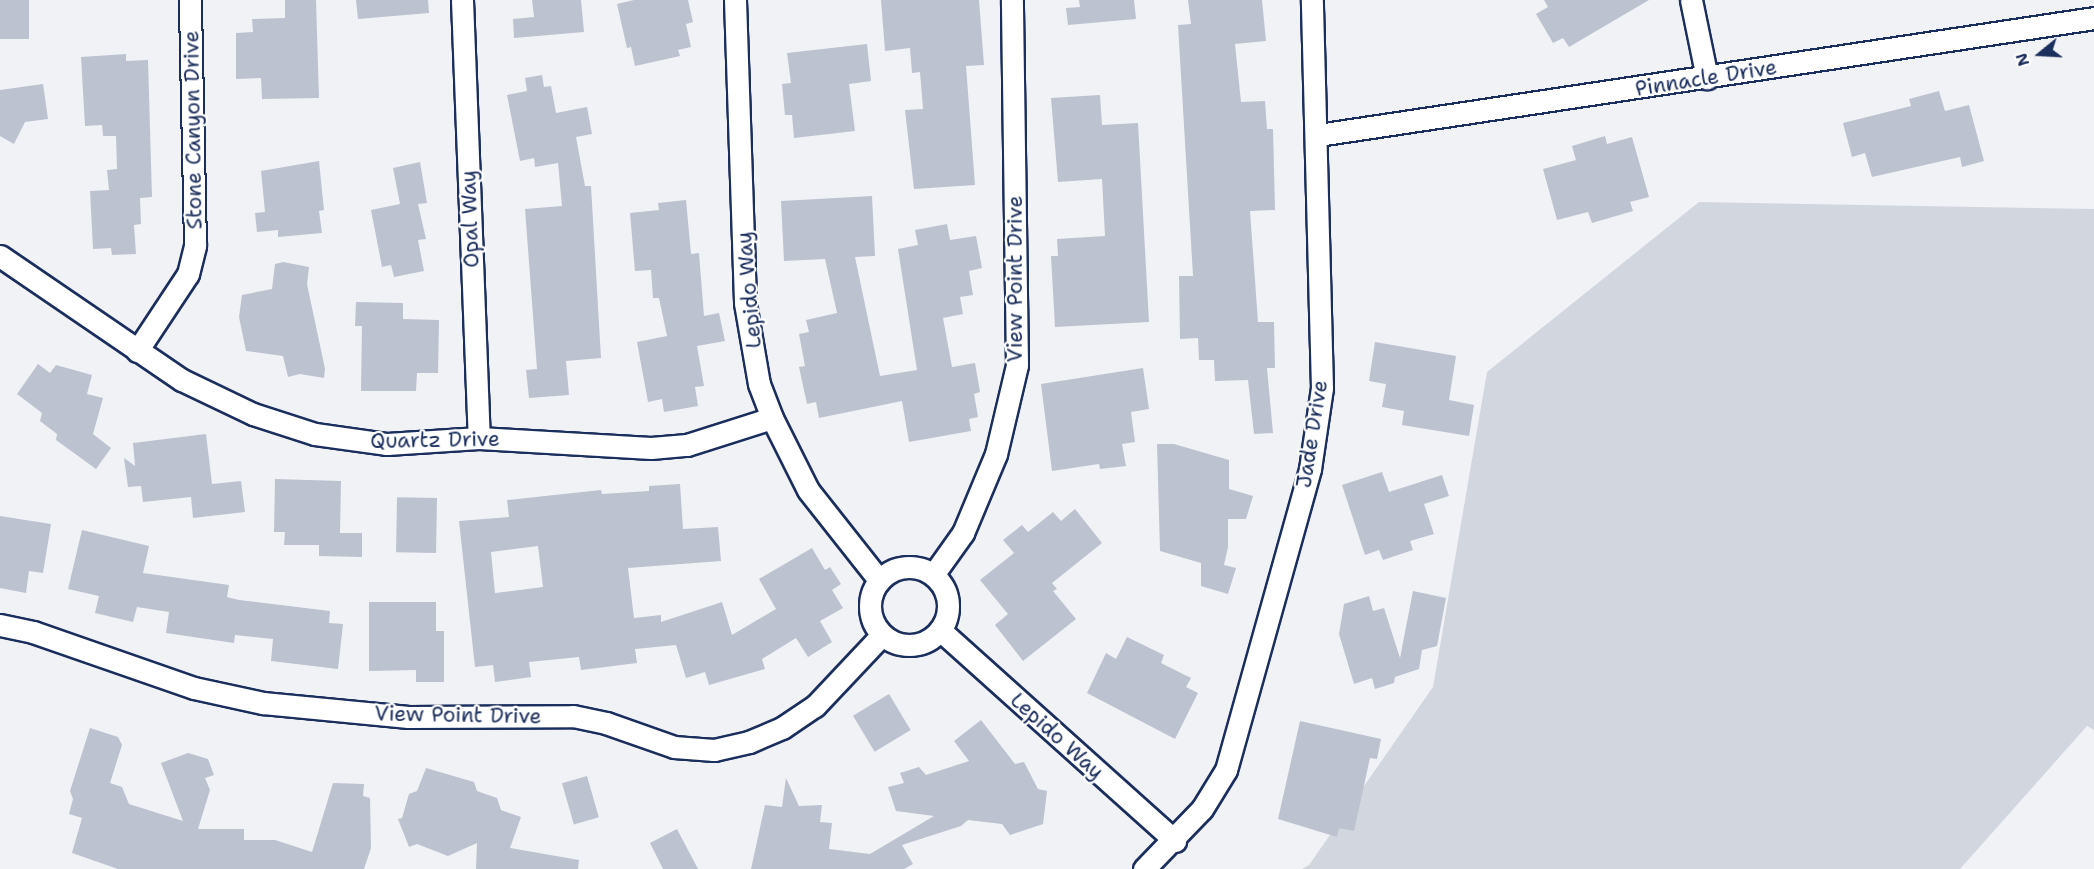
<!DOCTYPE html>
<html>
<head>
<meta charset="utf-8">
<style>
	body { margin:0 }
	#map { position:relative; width:2094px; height:869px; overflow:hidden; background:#f1f2f5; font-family:"Shantell Sans",sans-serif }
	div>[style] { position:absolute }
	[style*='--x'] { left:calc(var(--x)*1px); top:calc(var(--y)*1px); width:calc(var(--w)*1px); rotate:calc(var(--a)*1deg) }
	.green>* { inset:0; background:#d2d6df }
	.building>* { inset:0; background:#bcc2d0; transform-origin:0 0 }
	.roads { filter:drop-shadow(2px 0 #1b2f5e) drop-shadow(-2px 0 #1b2f5e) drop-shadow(0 2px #1b2f5e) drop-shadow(0 -2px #1b2f5e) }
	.minor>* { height:21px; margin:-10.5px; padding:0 10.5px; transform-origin:10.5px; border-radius:10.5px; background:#fff }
	.minor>.ring { margin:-10.5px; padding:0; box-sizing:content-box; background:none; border:21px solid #fff; border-radius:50% }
	span { translate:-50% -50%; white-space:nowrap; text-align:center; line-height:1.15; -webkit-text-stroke:4.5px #fff; paint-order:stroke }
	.street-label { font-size:21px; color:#1b2f5e }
	.north { position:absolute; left:2010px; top:24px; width:60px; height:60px; -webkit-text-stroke:4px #fff; paint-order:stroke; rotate:252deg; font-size:16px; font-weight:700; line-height:24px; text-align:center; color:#1b2f5e }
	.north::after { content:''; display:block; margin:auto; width:21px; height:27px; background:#1b2f5e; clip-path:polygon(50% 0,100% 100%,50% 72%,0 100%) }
</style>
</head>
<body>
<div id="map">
	<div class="green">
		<i style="clip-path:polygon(1699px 202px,2094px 209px,2094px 730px,2087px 726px,1960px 869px,1302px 869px,1309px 865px,1433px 687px,1487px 372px)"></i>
	</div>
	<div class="building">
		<i style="left:0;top:0;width:29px;height:39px"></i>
		<i style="clip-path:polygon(285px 0,316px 0,319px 98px,262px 99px,261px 78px,236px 79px,236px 33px,253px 32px,252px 19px,285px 18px)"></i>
		<i style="clip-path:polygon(356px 0,428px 0,429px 13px,358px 19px)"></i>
		<i style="clip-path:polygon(532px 0,581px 0,584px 32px,514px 38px,513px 19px,534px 17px)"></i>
		<i style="clip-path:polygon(634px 0,688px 0,693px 22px,686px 24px,691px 47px,678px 50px,680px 56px,635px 66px,631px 47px,627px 48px,617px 4px)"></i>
		<i style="clip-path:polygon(881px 0,979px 0,984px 65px,966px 66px,975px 185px,914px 189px,905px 110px,923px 109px,920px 72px,912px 73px,910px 48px,885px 51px)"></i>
		<i style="clip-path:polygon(1079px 0,1134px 0,1136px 19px,1068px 25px,1066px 8px,1080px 7px)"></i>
		<i style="clip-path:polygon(1188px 0,1262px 0,1266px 41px,1235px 44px,1241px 102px,1265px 101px,1267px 129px,1273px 129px,1275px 210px,1250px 211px,1258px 322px,1274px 322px,1275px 368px,1267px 368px,1273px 433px,1254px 434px,1248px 380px,1215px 381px,1214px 360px,1199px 360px,1198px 338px,1180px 339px,1179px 276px,1193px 276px,1178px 25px,1191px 24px)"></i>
		<i style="clip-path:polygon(1544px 0,1649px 0,1569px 47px,1563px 38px,1553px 43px,1536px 14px,1548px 7px)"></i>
		<i style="clip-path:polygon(867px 44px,871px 81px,849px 84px,855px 131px,794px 138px,792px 115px,785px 115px,782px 84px,791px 83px,787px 53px)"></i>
		<i style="clip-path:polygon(126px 54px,126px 61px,148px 60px,152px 197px,140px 198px,141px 224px,134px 225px,136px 254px,112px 255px,111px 248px,93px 249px,90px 191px,109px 190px,107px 170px,117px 169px,116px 136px,103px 136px,102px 125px,85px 126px,81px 57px)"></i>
		<i style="clip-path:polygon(542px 75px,544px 87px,551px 86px,556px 113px,587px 107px,592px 134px,576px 137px,585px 186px,591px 186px,601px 358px,566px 361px,569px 395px,529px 398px,526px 370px,537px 369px,525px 209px,562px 206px,558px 163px,535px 167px,534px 158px,520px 161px,507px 95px,527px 91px,525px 78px)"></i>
		<i style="clip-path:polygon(43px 84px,48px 119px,25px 122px,14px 144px,0 136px,0 90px)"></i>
		<i style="clip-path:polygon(1939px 91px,1945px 111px,1969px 105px,1984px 161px,1962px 167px,1960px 157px,1872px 177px,1865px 153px,1852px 157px,1843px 123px,1911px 106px,1909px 99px)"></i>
		<i style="clip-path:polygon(1100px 95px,1102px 125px,1138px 123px,1149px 322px,1055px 327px,1051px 256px,1058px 256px,1057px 239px,1105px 236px,1102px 179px,1058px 182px,1051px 98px)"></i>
		<i style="clip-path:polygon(1605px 136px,1607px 144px,1632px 137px,1649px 197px,1630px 202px,1633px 211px,1592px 223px,1588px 212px,1557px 220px,1543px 169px,1576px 160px,1572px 146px)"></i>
		<i style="clip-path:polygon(319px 161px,324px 210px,319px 211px,322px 233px,278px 237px,278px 230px,257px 232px,255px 213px,265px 212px,261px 171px)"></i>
		<i style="clip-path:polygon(420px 162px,427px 203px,418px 204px,426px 239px,418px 240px,424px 271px,394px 277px,391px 265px,382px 267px,371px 210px,400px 204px,393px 168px)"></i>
		<i style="clip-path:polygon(872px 196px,875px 256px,855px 257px,880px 376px,917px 370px,898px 249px,918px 245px,915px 230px,947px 224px,950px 240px,976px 236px,982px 268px,969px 271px,973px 295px,960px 297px,963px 314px,943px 318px,952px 367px,975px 363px,980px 392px,974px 394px,978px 417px,969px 419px,971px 431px,909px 442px,902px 401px,819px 418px,816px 402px,807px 404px,799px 367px,805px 366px,799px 334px,809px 332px,806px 320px,837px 313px,825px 259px,784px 261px,781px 201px)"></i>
		<i style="clip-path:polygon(686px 200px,691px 254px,699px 253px,704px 316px,719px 313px,725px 341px,697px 346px,704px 386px,695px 387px,698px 406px,664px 412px,662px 399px,648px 402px,637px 342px,667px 336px,659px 298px,653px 298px,651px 270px,635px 271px,630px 213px,659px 210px,658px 203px)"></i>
		<i style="clip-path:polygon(283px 262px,309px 267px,307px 284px,325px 369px,324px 378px,300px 374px,288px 377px,283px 356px,246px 351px,239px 317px,242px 295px,272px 289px,275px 264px)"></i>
		<i style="clip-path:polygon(356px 302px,403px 303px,403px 319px,439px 320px,438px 373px,417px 373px,416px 391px,361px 391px,362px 326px,355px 326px)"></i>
		<i style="clip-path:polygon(1375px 342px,1456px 356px,1449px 400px,1474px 405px,1469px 436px,1402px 425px,1404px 411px,1382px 407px,1386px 384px,1369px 381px)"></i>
		<i style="clip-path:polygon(38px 364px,50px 373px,56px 365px,92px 375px,87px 394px,103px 398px,93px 434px,111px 448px,96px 469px,56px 440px,57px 434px,40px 421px,42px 413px,17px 394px)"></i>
		<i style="clip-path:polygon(1143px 368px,1149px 409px,1131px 412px,1135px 442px,1122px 444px,1126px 466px,1100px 469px,1099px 464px,1052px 471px,1041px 384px)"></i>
		<i style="clip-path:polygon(206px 434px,212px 484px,241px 481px,245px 512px,193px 518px,191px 497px,143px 502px,141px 486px,128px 487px,124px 458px,135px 466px,133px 443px)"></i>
		<i style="clip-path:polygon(1157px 444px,1174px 444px,1229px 460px,1229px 489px,1253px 496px,1246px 519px,1228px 519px,1228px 547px,1224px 565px,1236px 568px,1228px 594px,1201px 586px,1201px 563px,1160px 551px)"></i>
		<i style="clip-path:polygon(1382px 472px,1389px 492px,1442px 475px,1449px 496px,1424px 504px,1434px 534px,1410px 541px,1413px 550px,1383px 560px,1379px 550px,1365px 555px,1342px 485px)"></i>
		<i style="clip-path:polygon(275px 479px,341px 481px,340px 533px,362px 533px,362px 557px,319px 556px,319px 545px,284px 545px,285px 532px,274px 532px)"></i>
		<i style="clip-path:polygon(evenodd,680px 484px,683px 529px,718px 527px,721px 561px,628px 568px,634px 618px,661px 615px,661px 622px,722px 602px,732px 635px,776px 609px,759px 579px,812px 548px,825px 570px,830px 567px,841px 584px,832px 590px,843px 608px,820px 621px,832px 642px,808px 657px,796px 638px,762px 659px,765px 669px,709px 685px,705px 672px,686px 678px,676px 645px,635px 649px,637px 663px,581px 670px,579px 657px,529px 662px,531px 677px,495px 682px,493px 665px,475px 667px,459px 521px,509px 517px,507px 500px,601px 490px,602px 494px,649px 491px,649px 486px,680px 484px,538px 546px,543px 587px,495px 593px,491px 552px,538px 546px)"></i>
		<i style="left:437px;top:498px;width:55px;height:40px;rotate:91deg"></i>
		<i style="clip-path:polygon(1075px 509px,1102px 543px,1052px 583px,1057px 589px,1053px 591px,1076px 619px,1023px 661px,995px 625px,1008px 614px,980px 580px,1014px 553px,1003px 540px,1022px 525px,1028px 532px,1053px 512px,1061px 521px)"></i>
		<i style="clip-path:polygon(0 516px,51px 524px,43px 573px,29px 571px,26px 593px,0 588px)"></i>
		<i style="clip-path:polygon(82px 530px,149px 546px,143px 573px,229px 585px,227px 597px,239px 600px,330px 611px,329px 623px,343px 624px,338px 669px,271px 661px,273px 639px,235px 635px,234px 643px,166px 633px,169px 612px,137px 607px,133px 622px,95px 613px,99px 596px,68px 589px)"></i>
		<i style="clip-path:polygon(1413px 591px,1446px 598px,1437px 646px,1422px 650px,1419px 669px,1395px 677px,1394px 683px,1375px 689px,1372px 678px,1354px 684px,1339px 634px,1344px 604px,1369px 596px,1373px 611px,1384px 608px,1400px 658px)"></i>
		<i style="clip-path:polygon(369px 602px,436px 602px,436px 631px,444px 631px,444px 682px,416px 682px,416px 670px,369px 671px)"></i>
		<i style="clip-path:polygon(1127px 637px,1164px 655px,1161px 663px,1191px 678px,1186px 687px,1198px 693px,1175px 739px,1087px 693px,1106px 653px,1116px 659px)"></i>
		<i style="left:889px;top:694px;width:42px;height:42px;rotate:59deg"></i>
		<i style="clip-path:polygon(981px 720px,1015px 764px,1024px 762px,1038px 789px,1047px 791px,1043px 824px,1010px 835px,1002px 824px,968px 820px,961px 826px,902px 845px,913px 864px,904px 869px,751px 869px,765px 805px,782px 807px,786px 778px,799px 806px,822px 805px,820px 822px,832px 823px,829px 849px,870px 854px,934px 816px,896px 811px,888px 787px,904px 783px,900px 773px,919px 767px,926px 775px,969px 761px,954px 741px)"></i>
		<i style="clip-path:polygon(1300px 721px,1381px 739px,1377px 759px,1370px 758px,1354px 831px,1339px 828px,1337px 837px,1278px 819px)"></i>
		<i style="clip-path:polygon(90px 728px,118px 737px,122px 745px,110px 783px,122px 787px,129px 804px,183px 821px,161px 763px,188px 753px,208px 759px,214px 775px,205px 778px,210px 790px,198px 829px,244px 829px,244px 840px,275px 840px,312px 852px,333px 783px,364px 784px,363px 796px,370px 798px,371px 848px,364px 869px,118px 869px,72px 853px,82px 818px,69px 814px,73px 799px,70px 791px)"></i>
		<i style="clip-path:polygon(426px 768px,474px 782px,477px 791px,497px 798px,501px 810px,521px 817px,510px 848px,579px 860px,578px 869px,476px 869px,477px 843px,448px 856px,417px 844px,409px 847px,398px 819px,402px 818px,409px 794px,417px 791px)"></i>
		<i style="left:587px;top:776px;width:43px;height:26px;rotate:74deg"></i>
		<i style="clip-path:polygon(677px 829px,698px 869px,663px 869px,650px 843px)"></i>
	</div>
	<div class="roads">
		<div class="minor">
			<i style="--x:462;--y:0;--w:438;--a:87.8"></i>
			<i style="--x:735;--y:0;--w:303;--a:88.1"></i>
			<i style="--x:745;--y:303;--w:82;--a:80.2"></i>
			<i style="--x:759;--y:384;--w:36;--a:69"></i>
			<i style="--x:772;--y:418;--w:80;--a:63.4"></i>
			<i style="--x:808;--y:490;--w:115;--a:51.7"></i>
			<i style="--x:1691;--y:0;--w:80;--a:78.4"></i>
			<i style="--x:1318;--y:135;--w:785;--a:-8.57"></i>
			<i style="--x:0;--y:256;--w:220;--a:34.3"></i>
			<i style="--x:182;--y:380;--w:79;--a:25.6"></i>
			<i style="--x:253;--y:414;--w:65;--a:17.9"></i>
			<i style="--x:315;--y:434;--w:73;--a:7.9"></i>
			<i style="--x:387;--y:444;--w:92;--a:-3.7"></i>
			<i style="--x:479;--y:438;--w:172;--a:3.3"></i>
			<i style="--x:651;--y:448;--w:36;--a:-5"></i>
			<i style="--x:687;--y:445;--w:89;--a:-17.6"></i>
			<i style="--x:137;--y:351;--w:92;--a:-56.5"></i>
			<i style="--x:188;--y:274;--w:30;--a:-76"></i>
			<i style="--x:195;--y:245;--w:245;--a:-91.2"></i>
			<i class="ring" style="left:870px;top:567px;width:57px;height:57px"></i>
			<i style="--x:933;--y:575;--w:52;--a:-54.5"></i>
			<i style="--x:963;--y:533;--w:86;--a:-67.3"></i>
			<i style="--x:996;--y:454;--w:91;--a:-76.7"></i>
			<i style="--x:1017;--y:365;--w:365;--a:-90.8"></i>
			<i style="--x:0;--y:625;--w:34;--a:12"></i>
			<i style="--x:33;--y:632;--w:170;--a:19.2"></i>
			<i style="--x:194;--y:688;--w:71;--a:12.3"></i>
			<i style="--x:263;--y:703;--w:146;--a:5.5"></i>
			<i style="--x:408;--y:717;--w:165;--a:-0.3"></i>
			<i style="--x:573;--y:716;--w:34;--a:12"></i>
			<i style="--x:606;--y:723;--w:72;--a:19.4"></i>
			<i style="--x:674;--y:747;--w:40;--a:4.3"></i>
			<i style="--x:714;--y:750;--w:36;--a:-13"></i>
			<i style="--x:749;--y:742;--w:36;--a:-23"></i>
			<i style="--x:782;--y:728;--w:40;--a:-34"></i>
			<i style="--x:815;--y:706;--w:98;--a:-46.7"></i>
			<i style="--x:940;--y:630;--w:316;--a:41.9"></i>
			<i style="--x:1144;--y:869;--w:83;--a:-46"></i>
			<i style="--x:1202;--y:809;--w:46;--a:-58.4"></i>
			<i style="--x:1226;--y:770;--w:313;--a:-74.4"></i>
			<i style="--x:1310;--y:469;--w:82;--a:-81.6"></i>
			<i style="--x:1322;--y:388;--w:388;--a:-91.5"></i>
		</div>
	</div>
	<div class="street-label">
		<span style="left:1706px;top:78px;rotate:-9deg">Pinnacle Drive</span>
		<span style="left:193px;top:130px;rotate:-91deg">Stone Canyon Drive</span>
		<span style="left:470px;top:219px;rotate:-92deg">Opal Way</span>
		<span style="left:1015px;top:279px;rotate:-90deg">View Point Drive</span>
		<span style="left:749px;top:290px;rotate:-95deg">Lepido Way</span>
		<span style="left:1312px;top:434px;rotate:-81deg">Jade Drive</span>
		<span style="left:435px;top:440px;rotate:-1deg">Quartz Drive</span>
		<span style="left:458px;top:715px;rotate:1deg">View Point Drive</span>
		<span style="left:1057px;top:736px;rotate:42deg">Lepido Way</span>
	</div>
	<div class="north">N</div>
</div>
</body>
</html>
